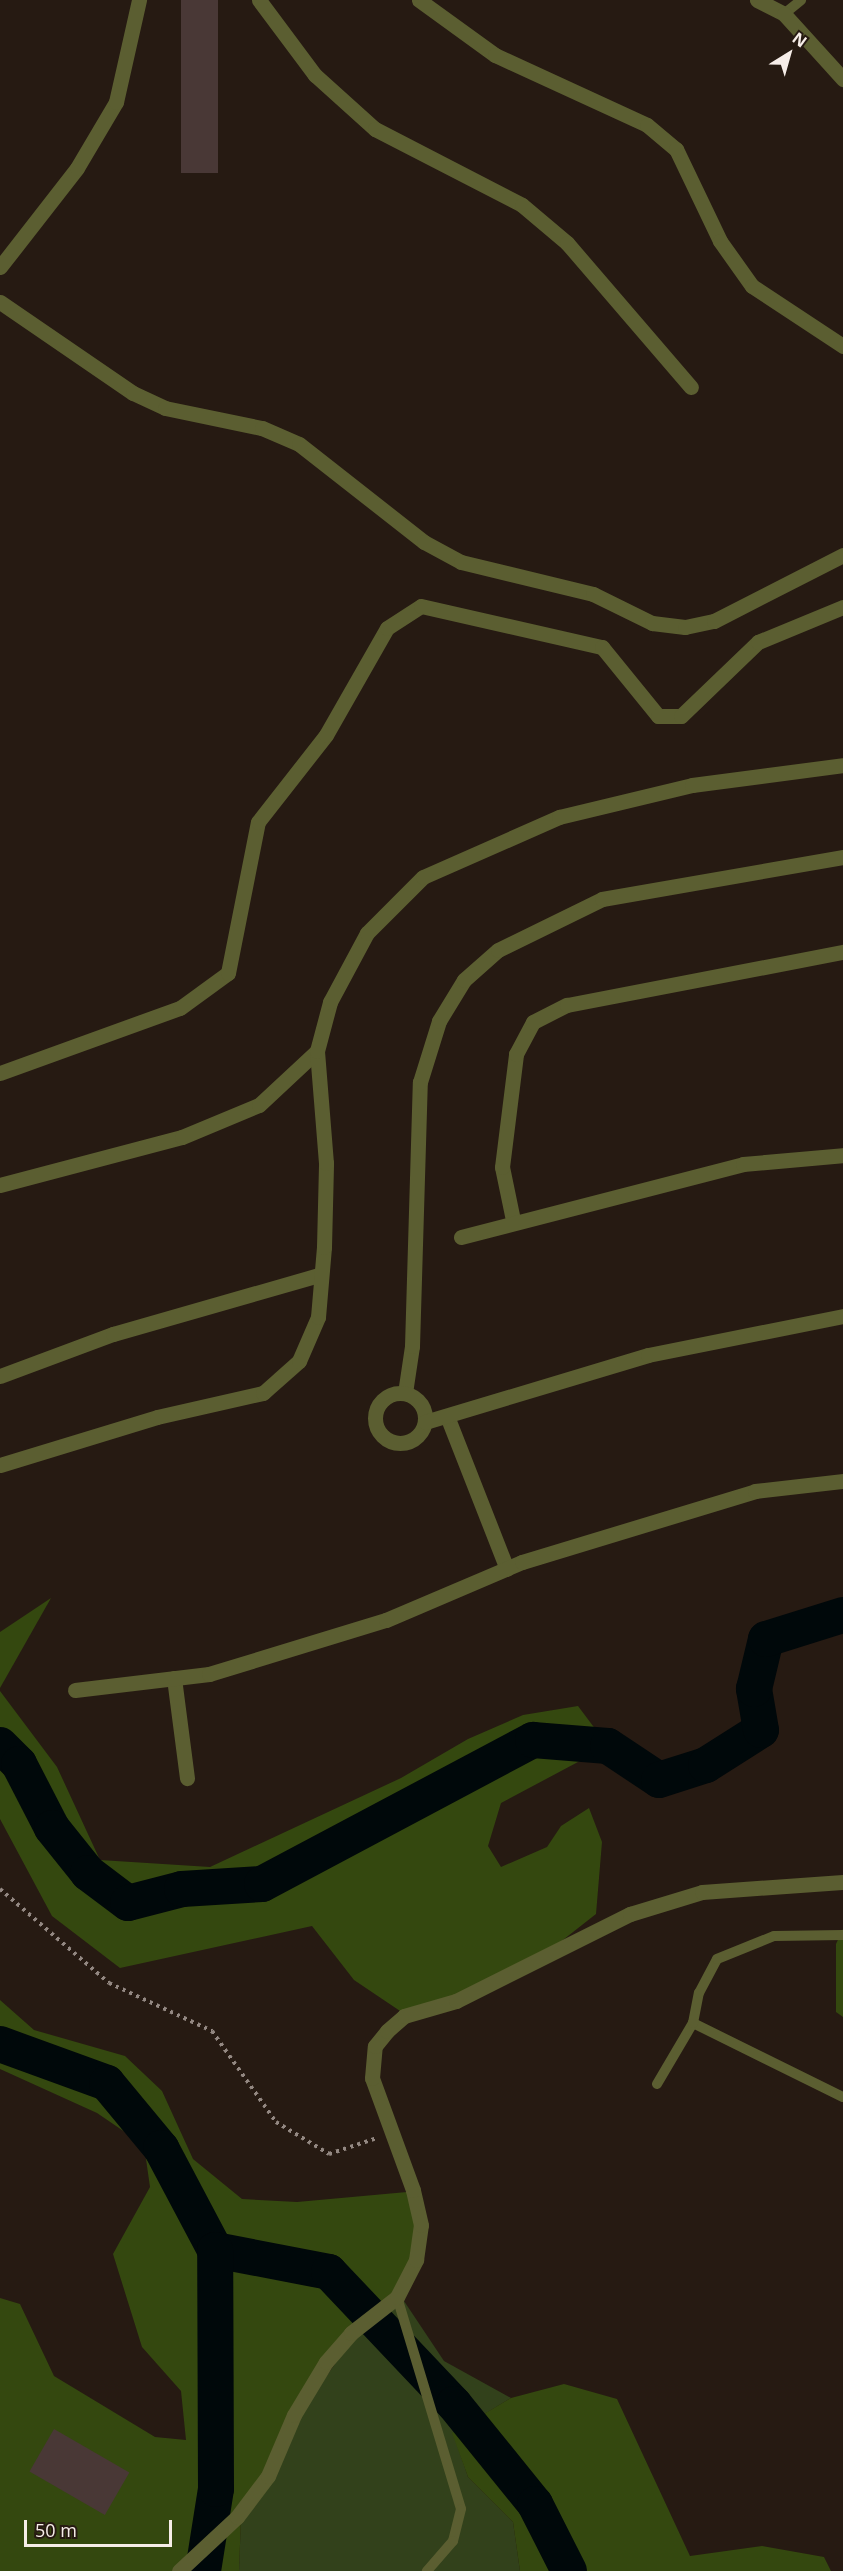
<!DOCTYPE html>
<html>
<head>
<meta charset="utf-8">
<style>
	body { margin:0 }
	#map { position:relative; width:843px; height:2571px; overflow:hidden; background:#261a12; font-family:"Open Sans",sans-serif }
	div>[style] { position:absolute }
	[style*='--x'] { left:calc(var(--x)*1px); top:calc(var(--y)*1px); width:calc(var(--w)*1px); rotate:calc(var(--a)*1deg) }
	.green>* { inset:0; background:#32411b }
	.forest>* { inset:0; background:#34480f }
	.river>* { height:36px; margin:-18px; padding:0 18px; transform-origin:18px; border-radius:18px; background:#00080a }
	.building>* { inset:0; background:#493836; transform-origin:0 0 }
	.path>* { height:4px; margin-top:-2px; transform-origin:0; background:repeating-linear-gradient(90deg,#938882 0 3px,transparent 0 7.5px) }
	.service>* { height:10px; margin:-5px; padding:0 5px; transform-origin:5px; border-radius:5px; background:#5b5e31 }
	.minor>* { height:15px; margin:-7.5px; padding:0 7.5px; transform-origin:7.5px; border-radius:7.5px; background:#5b5e31 }
	.minor>.ring { margin:-7.5px; padding:0; box-sizing:content-box; background:none; border:15px solid #5b5e31; border-radius:50% }
	.tertiary>* { height:15px; margin:-7.5px; padding:0 7.5px; transform-origin:7.5px; border-radius:7.5px; background:#5b5e31 }
	span { translate:-50% -50%; white-space:nowrap; text-align:center; line-height:1.15; -webkit-text-stroke:5px #261a12; paint-order:stroke }
	.north { position:absolute; left:759px; top:24px; width:60px; height:60px; -webkit-text-stroke:4px #261a12; paint-order:stroke; rotate:37deg; font-size:16px; font-weight:700; line-height:24px; text-align:center; color:#f6ede8 }
	.north::after { content:''; display:block; margin:auto; width:21px; height:27px; background:#f6ede8; clip-path:polygon(50% 0,100% 100%,50% 72%,0 100%) }
	.scale { position:absolute; left:24px; top:2520px; width:148px; height:27px; box-sizing:border-box; border:3px solid #f6ede8; border-top:0; padding-left:8px; font-size:18px; line-height:21px; white-space:nowrap; color:#f6ede8; -webkit-text-stroke:4px #261a12; paint-order:stroke }
</style>
</head>
<body>
<div id="map">
	<div class="green">
		<i style="clip-path:polygon(402px 2298px,444px 2361px,511px 2398px,453px 2433px,468px 2477px,513px 2522px,520px 2571px,239px 2571px,241px 2518px,299px 2416px,355px 2335px)"></i>
	</div>
	<div class="forest">
		<i style="clip-path:polygon(51px 1598px,0 1688px,0 1632px)"></i>
		<i style="clip-path:polygon(0 1691px,57px 1767px,100px 1860px,210px 1867px,401px 1778px,468px 1739px,523px 1715px,578px 1706px,608px 1746px,501px 1803px,488px 1846px,501px 1867px,547px 1847px,561px 1826px,589px 1808px,602px 1842px,596px 1914px,517px 1976px,409px 2017px,354px 1980px,312px 1926px,120px 1968px,52px 1916px,0 1819px)"></i>
		<i style="clip-path:polygon(843px 1929px,843px 2017px,836px 2012px,836px 1944px)"></i>
		<i style="clip-path:polygon(0 2000px,34px 2030px,125px 2056px,162px 2091px,193px 2159px,242px 2199px,297px 2202px,418px 2191px,420px 2261px,331px 2364px,241px 2518px,239px 2571px,0 2571px,0 2298px,20px 2304px,54px 2376px,155px 2437px,186px 2440px,181px 2391px,142px 2347px,113px 2254px,150px 2187px,144px 2145px,97px 2113px,0 2069px)"></i>
		<i style="clip-path:polygon(564px 2384px,617px 2399px,690px 2556px,762px 2546px,824px 2557px,831px 2571px,520px 2571px,513px 2522px,468px 2477px,452px 2433px,511px 2398px)"></i>
	</div>
	<div class="river">
		<i style="--x:0;--y:1745;--w:27;--a:45"></i>
		<i style="--x:19;--y:1764;--w:72;--a:62.7"></i>
		<i style="--x:52;--y:1828;--w:58;--a:51.3"></i>
		<i style="--x:88;--y:1873;--w:50;--a:36.9"></i>
		<i style="--x:128;--y:1903;--w:56;--a:-14.5"></i>
		<i style="--x:182;--y:1889;--w:80;--a:-3.6"></i>
		<i style="--x:262;--y:1884;--w:307;--a:-28"></i>
		<i style="--x:533;--y:1740;--w:75;--a:4.6"></i>
		<i style="--x:608;--y:1746;--w:61;--a:33.7"></i>
		<i style="--x:659;--y:1780;--w:49;--a:-17.7"></i>
		<i style="--x:706;--y:1765;--w:65;--a:-32.5"></i>
		<i style="--x:761;--y:1730;--w:42;--a:-99.7"></i>
		<i style="--x:754;--y:1689;--w:51;--a:-76.5"></i>
		<i style="--x:766;--y:1639;--w:81;--a:-17.3"></i>
		<i style="--x:0;--y:2044;--w:114;--a:20"></i>
		<i style="--x:107;--y:2083;--w:85;--a:50.3"></i>
		<i style="--x:161;--y:2148;--w:115;--a:62.1"></i>
		<i style="--x:215;--y:2250;--w:116;--a:10.9"></i>
		<i style="--x:329;--y:2272;--w:182;--a:46.6"></i>
		<i style="--x:454;--y:2404;--w:129;--a:51"></i>
		<i style="--x:535;--y:2504;--w:75;--a:63.1"></i>
		<i style="--x:203;--y:2571;--w:83;--a:-81"></i>
		<i style="--x:216;--y:2489;--w:239;--a:-90.2"></i>
	</div>
	<div class="building">
		<i style="left:181px;top:0;width:37px;height:173px"></i>
		<i style="left:54px;top:2429px;width:87px;height:49px;rotate:30deg"></i>
	</div>
	<div class="path">
		<i style="--x:0;--y:1889;--w:144;--a:40.8"></i>
		<i style="--x:109;--y:1983;--w:114;--a:25"></i>
		<i style="--x:212;--y:2031;--w:111;--a:54.9"></i>
		<i style="--x:276;--y:2122;--w:62;--a:31.1"></i>
		<i style="--x:329;--y:2154;--w:51;--a:-18.4"></i>
	</div>
	<div class="service">
		<i style="--x:784;--y:14;--w:22;--a:-39"></i>
		<i style="--x:693;--y:2023;--w:167;--a:26.3"></i>
		<i style="--x:657;--y:2084;--w:71;--a:-59.5"></i>
		<i style="--x:693;--y:2023;--w:31;--a:-79"></i>
		<i style="--x:699;--y:1993;--w:38;--a:-62"></i>
		<i style="--x:717;--y:1959;--w:61;--a:-22"></i>
		<i style="--x:774;--y:1936;--w:69;--a:-0.8"></i>
		<i style="--x:397;--y:2297;--w:221;--a:73.2"></i>
		<i style="--x:461;--y:2509;--w:33;--a:104"></i>
		<i style="--x:453;--y:2541;--w:40;--a:131"></i>
	</div>
	<div class="minor">
		<i style="--x:259;--y:0;--w:94;--a:53.3"></i>
		<i style="--x:315;--y:75;--w:81;--a:42"></i>
		<i style="--x:375;--y:129;--w:165;--a:27.3"></i>
		<i style="--x:522;--y:205;--w:59;--a:40.2"></i>
		<i style="--x:567;--y:243;--w:190;--a:49.3"></i>
		<i style="--x:419;--y:0;--w:94;--a:35.9"></i>
		<i style="--x:495;--y:55;--w:167;--a:24.7"></i>
		<i style="--x:647;--y:125;--w:38;--a:40"></i>
		<i style="--x:676;--y:149;--w:102;--a:64.4"></i>
		<i style="--x:720;--y:241;--w:55;--a:54.6"></i>
		<i style="--x:752;--y:286;--w:109;--a:33.4"></i>
		<i style="--x:757;--y:0;--w:30;--a:27"></i>
		<i style="--x:784;--y:14;--w:88;--a:47.8"></i>
		<i style="--x:0;--y:267;--w:125;--a:-52.1"></i>
		<i style="--x:77;--y:168;--w:77;--a:-59.4"></i>
		<i style="--x:116;--y:102;--w:105;--a:-77.3"></i>
		<i style="--x:0;--y:302;--w:161;--a:34.4"></i>
		<i style="--x:133;--y:393;--w:35;--a:25"></i>
		<i style="--x:165;--y:408;--w:99;--a:11.7"></i>
		<i style="--x:262;--y:428;--w:40;--a:23.4"></i>
		<i style="--x:299;--y:444;--w:159;--a:38.1"></i>
		<i style="--x:424;--y:542;--w:42;--a:28.4"></i>
		<i style="--x:461;--y:562;--w:136;--a:13.6"></i>
		<i style="--x:593;--y:594;--w:66;--a:26.2"></i>
		<i style="--x:652;--y:623;--w:33;--a:7"></i>
		<i style="--x:685;--y:627;--w:30;--a:-12"></i>
		<i style="--x:714;--y:621;--w:145;--a:-27.1"></i>
		<i style="--x:0;--y:1073;--w:191;--a:-19.9"></i>
		<i style="--x:180;--y:1008;--w:59;--a:-36.1"></i>
		<i style="--x:228;--y:973;--w:154;--a:-78.8"></i>
		<i style="--x:258;--y:822;--w:110;--a:-52"></i>
		<i style="--x:326;--y:735;--w:123;--a:-60.3"></i>
		<i style="--x:387;--y:628;--w:40;--a:-32.9"></i>
		<i style="--x:421;--y:606;--w:186;--a:12.8"></i>
		<i style="--x:602;--y:647;--w:89;--a:50.9"></i>
		<i style="--x:658;--y:716;--w:23;--a:0"></i>
		<i style="--x:681;--y:716;--w:107;--a:-43.9"></i>
		<i style="--x:758;--y:642;--w:92;--a:-22.4"></i>
		<i style="--x:0;--y:1185;--w:188;--a:-14.8"></i>
		<i style="--x:182;--y:1137;--w:83;--a:-22.6"></i>
		<i style="--x:259;--y:1105;--w:79;--a:-43"></i>
		<i style="--x:513;--y:1220;--w:54;--a:-101.7"></i>
		<i style="--x:502;--y:1167;--w:114;--a:-82.9"></i>
		<i style="--x:516;--y:1054;--w:36;--a:-62"></i>
		<i style="--x:533;--y:1022;--w:38;--a:-27"></i>
		<i style="--x:567;--y:1005;--w:281;--a:-10.9"></i>
		<i style="--x:461;--y:1237;--w:291;--a:-14.5"></i>
		<i style="--x:743;--y:1164;--w:100;--a:-5.1"></i>
		<i style="--x:0;--y:1376;--w:121;--a:-20.4"></i>
		<i style="--x:113;--y:1334;--w:214;--a:-16"></i>
		<i style="--x:405;--y:1393;--w:48;--a:-81.5"></i>
		<i style="--x:412;--y:1346;--w:264;--a:-88.3"></i>
		<i style="--x:420;--y:1082;--w:64;--a:-72.7"></i>
		<i style="--x:439;--y:1021;--w:48;--a:-58.6"></i>
		<i style="--x:464;--y:980;--w:45;--a:-41.4"></i>
		<i style="--x:498;--y:950;--w:116;--a:-26.1"></i>
		<i style="--x:602;--y:899;--w:245;--a:-9.9"></i>
		<i class="ring" style="left:375px;top:1393px;width:35px;height:35px"></i>
		<i style="--x:447;--y:1416;--w:164;--a:68.6"></i>
		<i style="--x:425;--y:1422;--w:233;--a:-16.7"></i>
		<i style="--x:648;--y:1355;--w:199;--a:-11.3"></i>
		<i style="--x:0;--y:1465;--w:164;--a:-17"></i>
		<i style="--x:157;--y:1417;--w:109;--a:-12.8"></i>
		<i style="--x:263;--y:1393;--w:48;--a:-41.6"></i>
		<i style="--x:299;--y:1361;--w:48;--a:-66.6"></i>
		<i style="--x:318;--y:1317;--w:70;--a:-85.1"></i>
		<i style="--x:324;--y:1247;--w:84;--a:-88.6"></i>
		<i style="--x:326;--y:1163;--w:112;--a:-94.6"></i>
		<i style="--x:317;--y:1051;--w:51;--a:-75.1"></i>
		<i style="--x:330;--y:1002;--w:78;--a:-61.8"></i>
		<i style="--x:367;--y:933;--w:79;--a:-45"></i>
		<i style="--x:423;--y:877;--w:149;--a:-23.8"></i>
		<i style="--x:559;--y:817;--w:137;--a:-13.5"></i>
		<i style="--x:692;--y:785;--w:152;--a:-7.5"></i>
		<i style="--x:174;--y:1678;--w:101;--a:82.6"></i>
		<i style="--x:75;--y:1690;--w:135;--a:-6.8"></i>
		<i style="--x:209;--y:1674;--w:185;--a:-17"></i>
		<i style="--x:386;--y:1620;--w:148;--a:-23.1"></i>
		<i style="--x:522;--y:1562;--w:244;--a:-16.9"></i>
		<i style="--x:755;--y:1491;--w:89;--a:-6.5"></i>
	</div>
	<div class="tertiary">
		<i style="--x:179;--y:2571;--w:79;--a:-43"></i>
		<i style="--x:237;--y:2517;--w:51;--a:-52.9"></i>
		<i style="--x:268;--y:2476;--w:66;--a:-66.9"></i>
		<i style="--x:294;--y:2415;--w:62;--a:-58.9"></i>
		<i style="--x:326;--y:2362;--w:38;--a:-49"></i>
		<i style="--x:351;--y:2333;--w:58;--a:-38"></i>
		<i style="--x:397;--y:2297;--w:42;--a:-62.8"></i>
		<i style="--x:416;--y:2260;--w:35;--a:-82"></i>
		<i style="--x:421;--y:2225;--w:36;--a:-103"></i>
		<i style="--x:413;--y:2190;--w:119;--a:-110.1"></i>
		<i style="--x:372;--y:2078;--w:32;--a:-85"></i>
		<i style="--x:375;--y:2046;--w:19;--a:-51"></i>
		<i style="--x:387;--y:2031;--w:23;--a:-41"></i>
		<i style="--x:404;--y:2016;--w:54;--a:-16.1"></i>
		<i style="--x:456;--y:2001;--w:195;--a:-26.6"></i>
		<i style="--x:630;--y:1914;--w:75;--a:-17"></i>
		<i style="--x:702;--y:1892;--w:141;--a:-4.1"></i>
	</div>
	<div class="north">N</div>
	<div class="scale">50 m</div>
</div>
</body>
</html>
